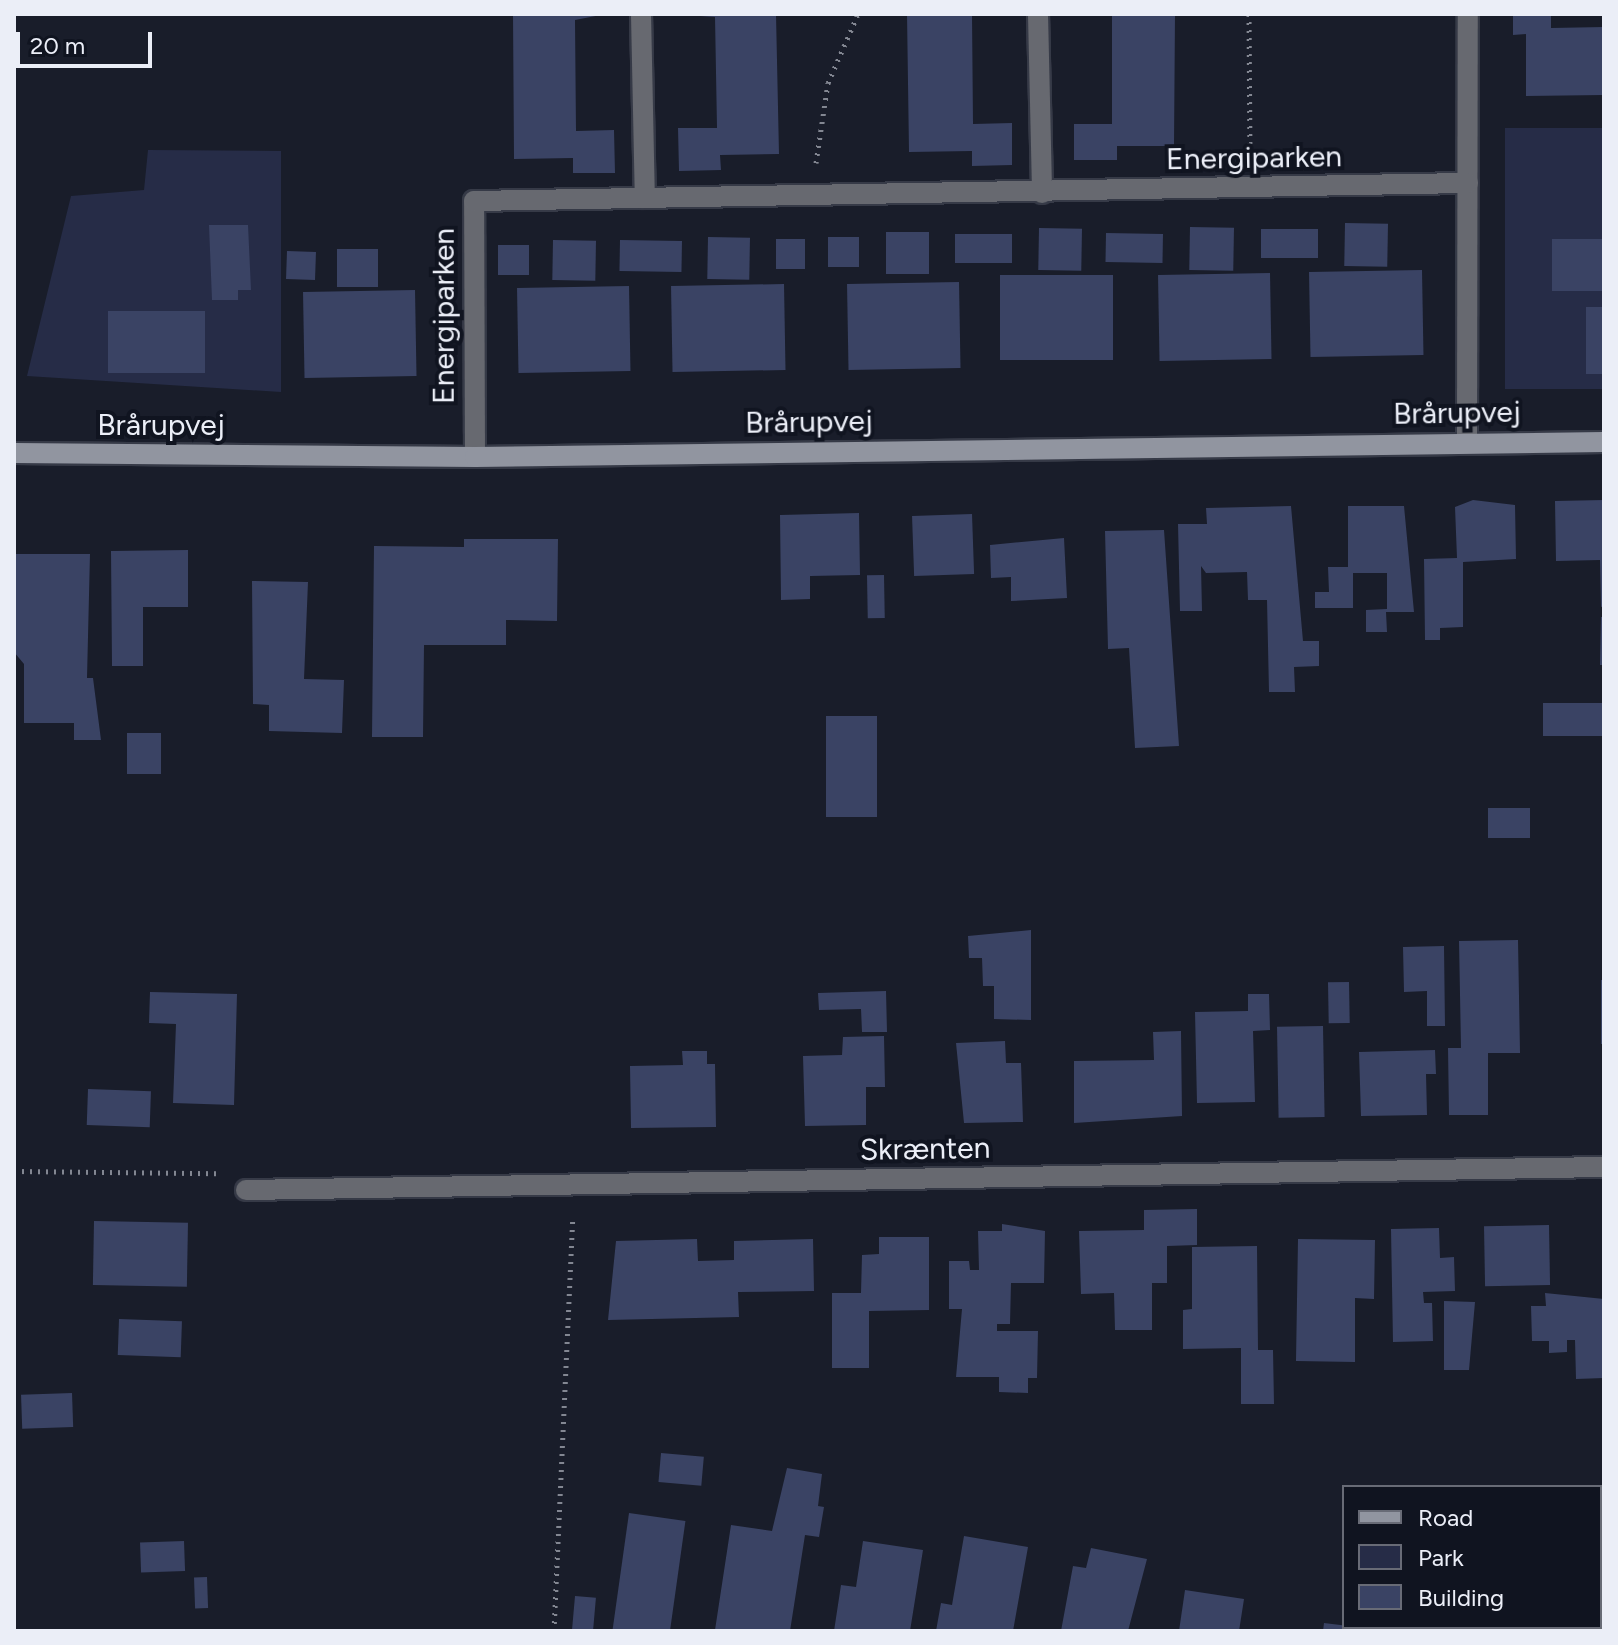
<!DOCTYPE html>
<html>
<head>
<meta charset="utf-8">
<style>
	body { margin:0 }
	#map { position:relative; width:1618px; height:1645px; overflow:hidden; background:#191d2a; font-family:Figtree,sans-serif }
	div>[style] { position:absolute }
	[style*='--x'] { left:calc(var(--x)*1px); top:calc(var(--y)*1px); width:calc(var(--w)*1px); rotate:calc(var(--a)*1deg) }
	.green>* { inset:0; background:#262c47; transform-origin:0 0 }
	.building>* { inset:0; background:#3a4364; transform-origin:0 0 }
	.path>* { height:5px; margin-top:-2.5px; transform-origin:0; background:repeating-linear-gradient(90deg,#838792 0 2px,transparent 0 8px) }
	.roads { filter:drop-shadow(2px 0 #363a47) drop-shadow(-2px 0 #363a47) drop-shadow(0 2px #363a47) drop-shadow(0 -2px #363a47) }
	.street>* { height:20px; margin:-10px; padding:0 10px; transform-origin:10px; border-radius:10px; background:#676970 }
	.secondary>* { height:20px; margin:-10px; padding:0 10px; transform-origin:10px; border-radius:10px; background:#9195a0 }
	span { translate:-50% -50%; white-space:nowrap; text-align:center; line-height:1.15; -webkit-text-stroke:8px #101420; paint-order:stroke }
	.street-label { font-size:30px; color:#ebeef7 }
	.frame { position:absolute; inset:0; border:16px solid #ebeef7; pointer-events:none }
	.legend { position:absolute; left:1342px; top:1485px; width:260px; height:144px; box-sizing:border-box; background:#101420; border:2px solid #686b76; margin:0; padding:10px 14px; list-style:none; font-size:24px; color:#ebeef7 }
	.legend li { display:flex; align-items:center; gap:16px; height:40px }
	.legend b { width:40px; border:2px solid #686b76 }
	.scale { position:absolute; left:16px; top:32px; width:136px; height:36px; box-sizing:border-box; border:4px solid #ebeef7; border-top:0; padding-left:10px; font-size:24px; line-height:28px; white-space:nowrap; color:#ebeef7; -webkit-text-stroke:6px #101420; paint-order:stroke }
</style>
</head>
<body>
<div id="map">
	<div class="green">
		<i style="left:1604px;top:128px;width:261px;height:99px;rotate:90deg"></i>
		<i style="clip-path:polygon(148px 150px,281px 151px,281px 392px,27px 376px,71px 196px,144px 190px)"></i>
	</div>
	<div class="building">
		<i style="clip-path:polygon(513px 14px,606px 14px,575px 20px,576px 131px,614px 130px,615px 173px,573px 173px,573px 158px,514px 159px)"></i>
		<i style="clip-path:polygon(671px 14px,776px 14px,779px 154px,720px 155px,721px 170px,679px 171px,678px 128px,717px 128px,715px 17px)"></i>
		<i style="clip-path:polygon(907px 14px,972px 14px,973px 124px,1012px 123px,1012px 165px,972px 166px,972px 151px,909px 152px)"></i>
		<i style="clip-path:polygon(1112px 14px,1175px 14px,1174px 146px,1117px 146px,1117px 160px,1074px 160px,1074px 124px,1112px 124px)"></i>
		<i style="clip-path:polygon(1513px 14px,1551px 14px,1551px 28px,1604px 27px,1604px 95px,1526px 96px,1526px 34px,1513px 35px)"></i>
		<i style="left:1345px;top:223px;width:43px;height:43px;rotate:1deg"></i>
		<i style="clip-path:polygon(209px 225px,248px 225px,251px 290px,238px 290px,238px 300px,212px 300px)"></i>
		<i style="left:1190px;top:227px;width:44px;height:43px;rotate:1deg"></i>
		<i style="left:1039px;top:228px;width:43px;height:42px;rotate:1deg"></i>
		<i style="left:1261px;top:229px;width:57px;height:29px"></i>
		<i style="left:886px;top:232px;width:43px;height:42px"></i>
		<i style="left:1106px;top:233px;width:57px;height:29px;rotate:1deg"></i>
		<i style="left:955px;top:234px;width:57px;height:29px"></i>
		<i style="left:708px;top:237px;width:42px;height:42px;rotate:1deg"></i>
		<i style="left:828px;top:237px;width:31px;height:30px"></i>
		<i style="left:776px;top:239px;width:29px;height:30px"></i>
		<i style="left:1552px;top:239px;width:52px;height:52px"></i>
		<i style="left:553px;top:240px;width:43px;height:40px;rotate:1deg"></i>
		<i style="left:620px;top:240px;width:62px;height:31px;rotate:1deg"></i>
		<i style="left:498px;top:245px;width:31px;height:30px"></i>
		<i style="left:337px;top:249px;width:41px;height:38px"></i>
		<i style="left:287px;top:251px;width:29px;height:28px;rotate:2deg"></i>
		<i style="left:1422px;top:270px;width:85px;height:113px;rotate:89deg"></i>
		<i style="left:1270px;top:273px;width:86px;height:112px;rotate:89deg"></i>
		<i style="left:1113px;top:275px;width:85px;height:113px;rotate:90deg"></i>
		<i style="left:959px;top:282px;width:86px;height:112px;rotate:89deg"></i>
		<i style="left:784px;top:284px;width:86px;height:113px;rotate:89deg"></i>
		<i style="left:629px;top:286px;width:85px;height:112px;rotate:89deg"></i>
		<i style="left:415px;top:290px;width:86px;height:112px;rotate:89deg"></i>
		<i style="left:1604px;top:307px;width:67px;height:18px;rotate:90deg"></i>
		<i style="left:205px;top:311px;width:62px;height:97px;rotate:90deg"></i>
		<i style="clip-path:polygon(1473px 500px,1515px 505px,1516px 559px,1463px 562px,1463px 627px,1440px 628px,1440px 640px,1425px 640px,1424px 559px,1457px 558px,1455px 507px)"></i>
		<i style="clip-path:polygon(1604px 500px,1604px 606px,1601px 607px,1600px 560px,1556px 561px,1555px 501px)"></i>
		<i style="clip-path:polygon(1291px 506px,1303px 641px,1319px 641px,1319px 666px,1294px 667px,1295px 692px,1269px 692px,1267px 600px,1248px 600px,1247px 572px,1206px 573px,1201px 566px,1202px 611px,1180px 611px,1178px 524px,1207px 524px,1206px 508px)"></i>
		<i style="clip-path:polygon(1348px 506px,1404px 506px,1414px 612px,1386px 612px,1387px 632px,1366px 632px,1366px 610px,1387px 609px,1387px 573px,1353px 573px,1353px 608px,1315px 608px,1315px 592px,1329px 592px,1328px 567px,1348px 567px)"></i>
		<i style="clip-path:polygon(859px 513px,860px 575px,810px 576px,810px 599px,781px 600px,780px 515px)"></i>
		<i style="left:972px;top:514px;width:60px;height:60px;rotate:88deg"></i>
		<i style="clip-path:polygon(1164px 530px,1179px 746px,1135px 748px,1129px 648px,1108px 649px,1105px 531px)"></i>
		<i style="clip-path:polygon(1064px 538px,1067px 598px,1011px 601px,1011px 577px,991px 578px,990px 545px)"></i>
		<i style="clip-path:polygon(464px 539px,558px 539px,557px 621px,506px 620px,506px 645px,424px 645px,423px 737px,372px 737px,374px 546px,464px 547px)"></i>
		<i style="clip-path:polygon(188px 550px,188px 607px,143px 607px,143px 666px,112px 666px,111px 551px)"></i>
		<i style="clip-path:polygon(14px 554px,90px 554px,87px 678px,93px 678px,101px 740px,74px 740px,74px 723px,24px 723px,24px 664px,14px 652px)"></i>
		<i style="left:884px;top:575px;width:43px;height:17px;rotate:89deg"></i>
		<i style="clip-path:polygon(252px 581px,308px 582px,304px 679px,344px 680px,342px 733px,269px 731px,269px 705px,253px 704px)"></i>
		<i style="clip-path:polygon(1601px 617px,1604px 617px,1604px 665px,1600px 665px)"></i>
		<i style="left:1604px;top:703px;width:33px;height:61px;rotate:90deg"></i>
		<i style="left:826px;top:716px;width:51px;height:101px"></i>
		<i style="left:127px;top:733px;width:34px;height:41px"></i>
		<i style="left:1488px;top:808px;width:42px;height:30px"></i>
		<i style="clip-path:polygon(1031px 930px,1031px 1020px,994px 1019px,994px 986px,983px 986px,982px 958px,969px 958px,968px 936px)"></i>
		<i style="clip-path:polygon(1518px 940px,1520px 1053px,1488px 1053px,1488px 1115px,1449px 1115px,1448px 1048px,1461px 1048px,1459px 941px)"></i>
		<i style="clip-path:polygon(1444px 946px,1445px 1026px,1427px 1026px,1427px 991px,1404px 992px,1403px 947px)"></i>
		<i style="left:1601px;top:980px;width:3px;height:64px"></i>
		<i style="left:1349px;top:982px;width:41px;height:21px;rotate:89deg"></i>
		<i style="clip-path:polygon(886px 991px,887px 1032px,862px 1032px,861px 1009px,819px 1010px,818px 993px)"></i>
		<i style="clip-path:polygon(150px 992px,237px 994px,234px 1105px,173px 1103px,176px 1024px,149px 1023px)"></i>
		<i style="clip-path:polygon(1248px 994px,1269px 994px,1270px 1030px,1253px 1031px,1255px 1102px,1197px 1103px,1195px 1012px,1248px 1011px)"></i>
		<i style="left:1323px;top:1026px;width:91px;height:46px;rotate:89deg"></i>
		<i style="clip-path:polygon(1181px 1031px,1182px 1116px,1074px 1123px,1074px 1061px,1154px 1060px,1153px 1032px)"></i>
		<i style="clip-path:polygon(884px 1036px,885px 1087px,866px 1087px,866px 1125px,805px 1126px,803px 1056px,842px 1055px,843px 1037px)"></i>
		<i style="clip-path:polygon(1005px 1041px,1006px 1063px,1021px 1063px,1023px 1122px,964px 1123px,956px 1043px)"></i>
		<i style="clip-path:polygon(1435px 1050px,1436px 1074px,1426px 1074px,1427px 1115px,1361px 1116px,1359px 1052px)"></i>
		<i style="clip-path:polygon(682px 1051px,707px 1051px,707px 1064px,715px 1064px,716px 1127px,631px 1128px,630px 1066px,683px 1065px)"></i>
		<i style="left:88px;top:1089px;width:63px;height:36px;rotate:2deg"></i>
		<i style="clip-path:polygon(1197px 1209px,1197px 1245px,1167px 1246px,1167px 1283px,1152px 1283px,1152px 1330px,1115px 1330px,1114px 1293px,1081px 1294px,1079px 1231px,1144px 1230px,1144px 1210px)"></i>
		<i style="left:94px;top:1221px;width:94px;height:64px;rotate:1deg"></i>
		<i style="clip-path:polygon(1002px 1224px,1045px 1231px,1044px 1283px,1011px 1283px,1010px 1324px,997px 1324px,997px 1331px,1038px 1331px,1037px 1378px,1028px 1378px,1028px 1393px,999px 1392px,999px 1377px,956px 1377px,962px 1309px,949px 1309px,949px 1261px,969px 1261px,970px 1270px,979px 1270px,978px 1231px,1002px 1231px)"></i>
		<i style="left:1549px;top:1225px;width:60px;height:65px;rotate:89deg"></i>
		<i style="clip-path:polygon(1439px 1228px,1440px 1258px,1454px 1257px,1455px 1291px,1423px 1292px,1424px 1303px,1432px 1303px,1433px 1341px,1393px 1342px,1391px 1229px)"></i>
		<i style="clip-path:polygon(879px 1237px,929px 1237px,929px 1310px,869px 1311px,869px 1368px,832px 1368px,832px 1293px,861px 1293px,862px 1255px,879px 1254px)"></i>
		<i style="clip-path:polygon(697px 1239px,698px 1261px,734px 1260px,734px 1241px,813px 1239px,814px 1291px,738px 1292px,739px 1317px,608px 1320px,616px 1241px)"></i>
		<i style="clip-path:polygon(1298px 1239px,1375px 1240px,1374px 1299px,1355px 1298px,1355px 1362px,1296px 1361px)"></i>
		<i style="clip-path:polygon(1257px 1246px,1258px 1350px,1273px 1350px,1274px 1404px,1241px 1404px,1241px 1348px,1183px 1349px,1183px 1310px,1192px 1309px,1192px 1247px)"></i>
		<i style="clip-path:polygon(1545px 1293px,1604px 1299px,1604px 1378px,1576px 1379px,1575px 1340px,1567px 1340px,1567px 1352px,1549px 1353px,1549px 1341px,1532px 1341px,1531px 1306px,1546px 1306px)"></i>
		<i style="clip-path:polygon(1444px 1301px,1475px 1302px,1469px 1370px,1444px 1370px)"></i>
		<i style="left:119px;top:1319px;width:63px;height:36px;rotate:2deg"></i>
		<i style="left:72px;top:1393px;width:34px;height:51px;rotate:88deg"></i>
		<i style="left:661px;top:1453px;width:43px;height:29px;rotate:5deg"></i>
		<i style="clip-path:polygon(787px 1468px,822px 1474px,818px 1506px,824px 1507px,819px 1537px,805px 1535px,790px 1631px,715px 1630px,731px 1525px,772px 1531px)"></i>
		<i style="left:629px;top:1513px;width:57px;height:119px;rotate:8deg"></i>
		<i style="clip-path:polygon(964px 1536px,1028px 1547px,1013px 1631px,936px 1631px,941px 1603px,952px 1605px)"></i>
		<i style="left:184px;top:1541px;width:30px;height:44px;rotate:88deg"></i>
		<i style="clip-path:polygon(863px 1541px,923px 1550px,910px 1631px,834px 1631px,841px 1585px,856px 1587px)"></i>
		<i style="clip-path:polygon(1091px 1548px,1147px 1559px,1128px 1631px,1061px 1631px,1073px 1566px,1086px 1568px)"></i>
		<i style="left:207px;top:1577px;width:31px;height:13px;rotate:88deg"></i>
		<i style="clip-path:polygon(1185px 1590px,1244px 1599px,1239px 1631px,1179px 1631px)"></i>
		<i style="left:575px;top:1596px;width:21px;height:35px;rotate:5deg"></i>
		<i style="clip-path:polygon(1324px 1623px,1373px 1629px,1373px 1631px,1323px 1631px)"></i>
	</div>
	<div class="path">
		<i style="--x:1249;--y:14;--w:139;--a:89.6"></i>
		<i style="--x:816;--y:163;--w:81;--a:-81.5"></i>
		<i style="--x:828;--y:83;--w:75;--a:-66.5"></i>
		<i style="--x:14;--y:1171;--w:203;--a:0.6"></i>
		<i style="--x:554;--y:1631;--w:415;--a:-87.4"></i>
	</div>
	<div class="roads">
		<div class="street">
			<i style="--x:641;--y:14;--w:184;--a:88.8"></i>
			<i style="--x:1038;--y:14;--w:179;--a:88.7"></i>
			<i style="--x:1467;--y:442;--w:428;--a:-89.9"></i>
			<i style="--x:475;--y:457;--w:256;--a:-90.2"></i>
			<i style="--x:474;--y:201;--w:994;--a:-1.04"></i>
			<i style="--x:246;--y:1190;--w:1358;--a:-0.97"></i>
		</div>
		<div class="secondary">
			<i style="--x:14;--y:453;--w:461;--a:0.5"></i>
			<i style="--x:475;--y:457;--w:1129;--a:-0.76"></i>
		</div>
	</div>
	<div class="street-label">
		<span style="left:1254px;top:158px;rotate:-1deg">Energiparken</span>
		<span style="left:444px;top:316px;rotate:-90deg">Energiparken</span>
		<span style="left:1457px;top:413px;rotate:-1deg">Brårupvej</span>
		<span style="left:809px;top:422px;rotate:-1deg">Brårupvej</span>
		<span style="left:161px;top:425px">Brårupvej</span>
		<span style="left:925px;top:1149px;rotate:-1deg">Skrænten</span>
	</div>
	<div class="frame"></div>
	<ul class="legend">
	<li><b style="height:10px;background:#9195a0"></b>Road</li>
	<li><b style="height:22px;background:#262c47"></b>Park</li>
	<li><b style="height:22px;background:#3a4364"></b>Building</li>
	</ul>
	<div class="scale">20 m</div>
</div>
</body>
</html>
